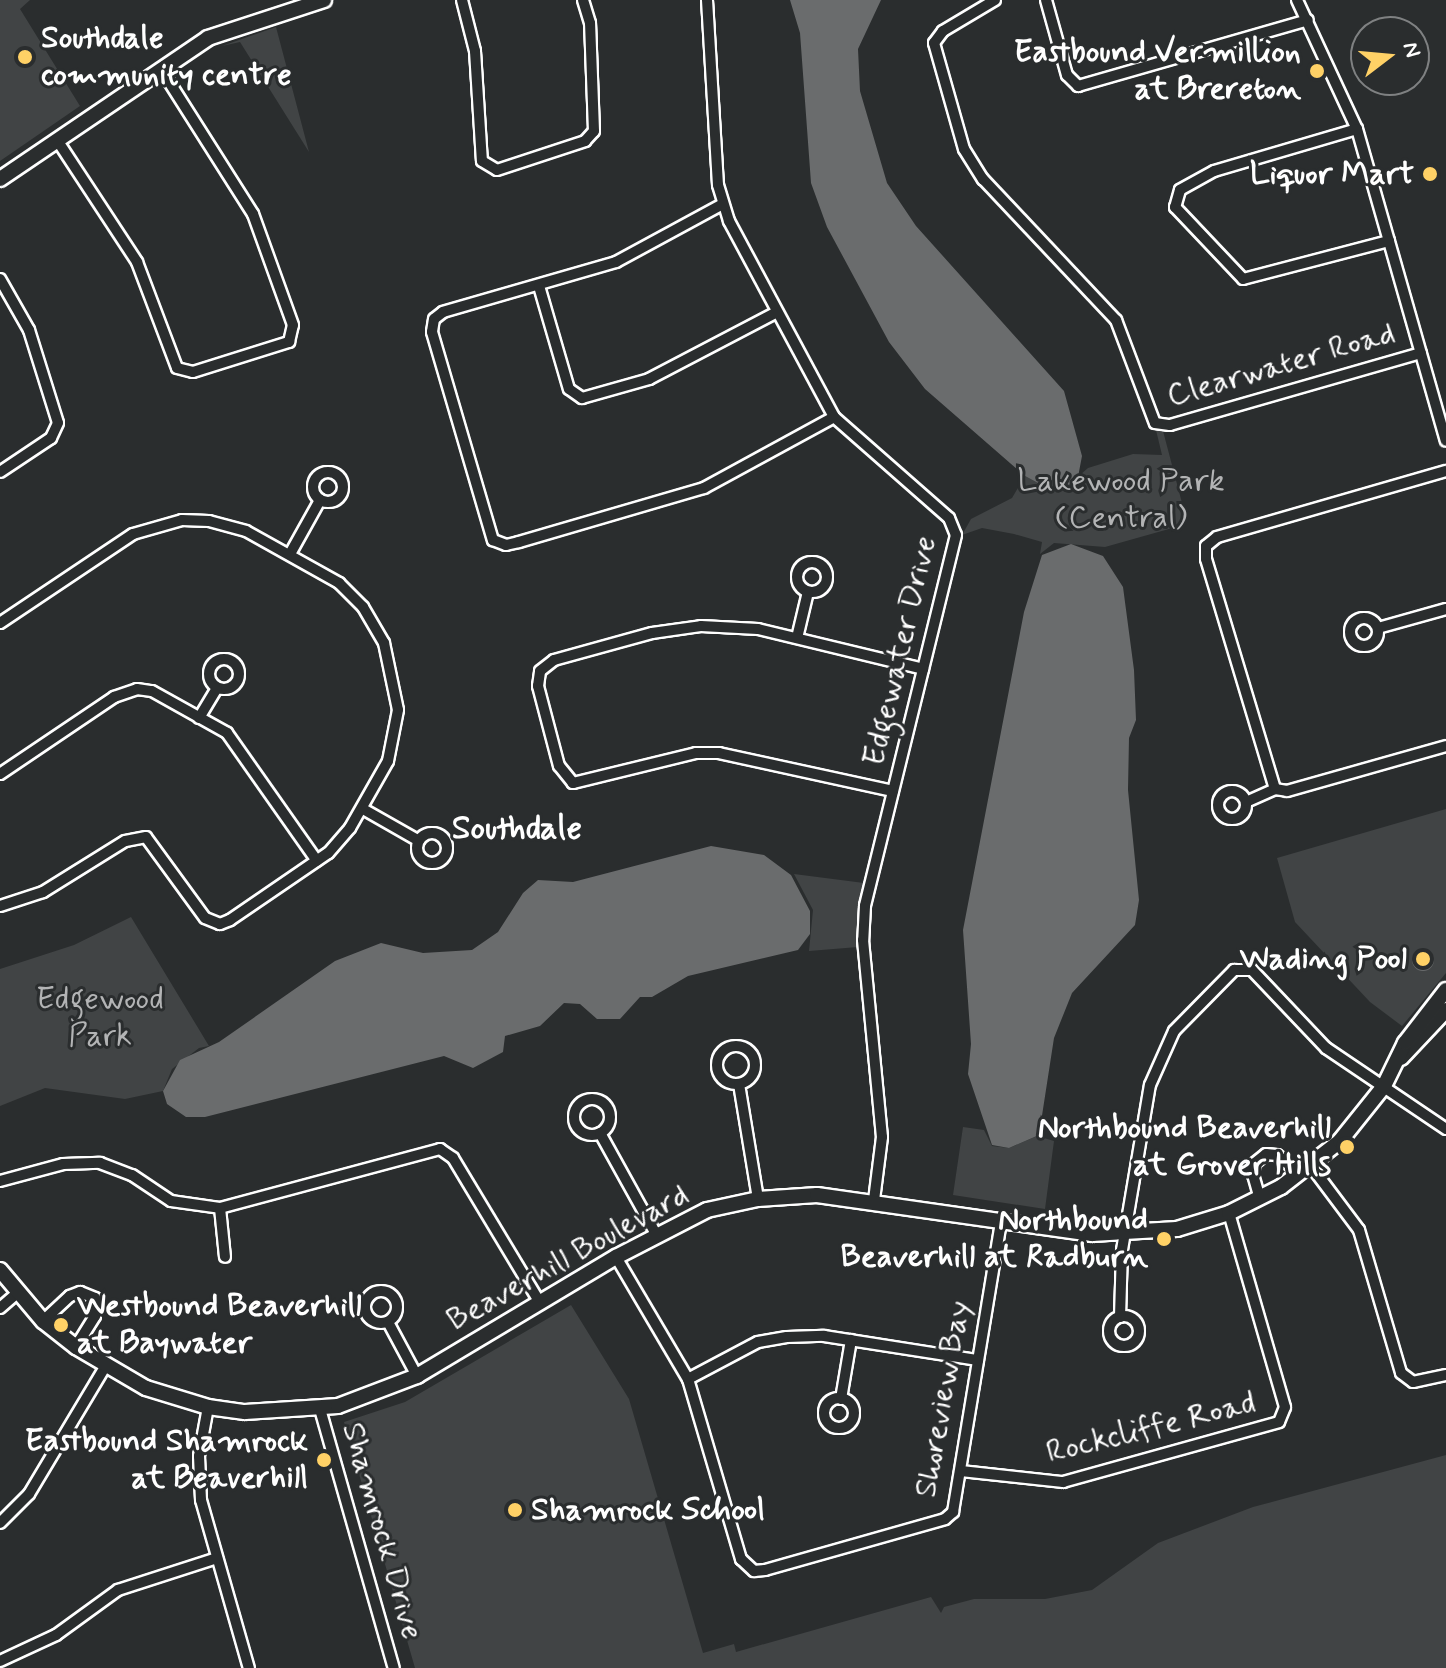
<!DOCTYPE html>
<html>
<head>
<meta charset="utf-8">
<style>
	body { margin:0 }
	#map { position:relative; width:1446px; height:1668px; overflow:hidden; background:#2a2d2e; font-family:Mynerve,sans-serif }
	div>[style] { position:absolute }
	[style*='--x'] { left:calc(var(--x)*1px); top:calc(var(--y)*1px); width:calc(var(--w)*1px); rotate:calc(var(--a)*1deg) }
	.green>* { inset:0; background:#414445 }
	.water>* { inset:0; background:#6a6c6d }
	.round { border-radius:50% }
	.roads { filter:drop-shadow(2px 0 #fff) drop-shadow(-2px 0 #fff) drop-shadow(0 2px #fff) drop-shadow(0 -2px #fff) }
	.street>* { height:10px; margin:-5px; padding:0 5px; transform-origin:5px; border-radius:5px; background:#2a2d2e }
	.street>.ring { margin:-5px; padding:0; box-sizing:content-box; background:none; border:10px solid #2a2d2e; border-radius:50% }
	.secondary>* { height:14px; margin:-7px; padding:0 7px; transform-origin:7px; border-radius:7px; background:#2a2d2e }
	.dots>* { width:22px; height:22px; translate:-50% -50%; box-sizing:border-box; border:4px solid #2a2d2e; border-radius:50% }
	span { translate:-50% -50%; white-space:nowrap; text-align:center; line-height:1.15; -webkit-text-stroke:6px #2a2d2e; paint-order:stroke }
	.poi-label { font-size:32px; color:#fff; font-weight:700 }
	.left { translate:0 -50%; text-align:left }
	.right { translate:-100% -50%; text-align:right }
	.street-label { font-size:32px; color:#fff }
	.park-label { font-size:32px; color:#b3b4b5 }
	.neighbourhood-label { font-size:34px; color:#fff; font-weight:700 }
	.north { position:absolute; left:1350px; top:16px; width:80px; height:80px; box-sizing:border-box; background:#2a2d2e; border:2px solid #7f8182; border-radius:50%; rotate:74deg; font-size:22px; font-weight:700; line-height:32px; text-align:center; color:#fff }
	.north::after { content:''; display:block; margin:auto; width:28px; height:36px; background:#ffd166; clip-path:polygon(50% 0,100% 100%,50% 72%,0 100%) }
</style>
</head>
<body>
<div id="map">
	<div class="green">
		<i style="clip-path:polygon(0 0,30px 0,20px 9px,80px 106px,0 161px)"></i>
		<i style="clip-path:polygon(276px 27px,309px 152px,240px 42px,222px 46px)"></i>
		<i style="clip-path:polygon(1156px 430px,1163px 431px,1186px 518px,1176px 527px,1105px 547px,1054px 543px,1040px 554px,1042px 542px,1014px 534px,982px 528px,962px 535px,971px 519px,1012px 498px,1025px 476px,1049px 489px,1066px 487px,1088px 468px,1133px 454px,1162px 455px)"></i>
		<i style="clip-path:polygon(1446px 809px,1446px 973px,1402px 1026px,1370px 1002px,1295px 922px,1277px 858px)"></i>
		<i style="clip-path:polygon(794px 874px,864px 883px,858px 947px,809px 951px,813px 910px)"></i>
		<i style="clip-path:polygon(131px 917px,209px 1046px,199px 1048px,172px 1069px,163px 1091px,125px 1099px,45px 1088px,0 1106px,0 969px,74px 945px)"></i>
		<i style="clip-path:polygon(963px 1127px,984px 1130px,992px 1146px,1009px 1148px,1037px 1136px,1054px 1141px,1045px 1209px,953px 1195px)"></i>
		<i style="clip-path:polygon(571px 1305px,629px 1399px,703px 1653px,734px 1644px,736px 1652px,931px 1597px,941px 1613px,944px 1607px,974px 1599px,1045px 1599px,1092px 1590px,1158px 1543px,1253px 1507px,1446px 1455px,1446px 1668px,415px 1668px,344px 1422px,405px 1402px)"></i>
	</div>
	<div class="water">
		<i style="clip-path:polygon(790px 0,881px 0,858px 49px,860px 91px,887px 183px,916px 226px,1064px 391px,1082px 456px,1078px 477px,1066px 487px,1049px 489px,1025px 476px,925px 389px,889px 342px,827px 227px,811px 183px,800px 33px)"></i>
		<i style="clip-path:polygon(1071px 544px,1103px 556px,1123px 587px,1134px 670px,1136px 720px,1129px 738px,1128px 790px,1139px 900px,1135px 925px,1072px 993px,1054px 1038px,1039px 1135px,1009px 1148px,992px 1145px,968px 1074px,971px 1044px,963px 930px,1024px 612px,1042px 555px)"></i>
		<i style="clip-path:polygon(711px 846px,764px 855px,791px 875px,810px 911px,810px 934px,798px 950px,688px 976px,652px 997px,640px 997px,620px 1019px,597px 1019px,580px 1004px,564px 1003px,540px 1026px,505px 1036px,503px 1052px,473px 1068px,444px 1056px,205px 1117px,186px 1117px,167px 1104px,163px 1091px,180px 1060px,219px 1042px,335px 961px,381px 943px,423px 953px,472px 950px,498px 932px,523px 893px,538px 880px,573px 882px)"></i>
		<i class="round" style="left:1412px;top:949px;width:22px;height:22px"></i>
	</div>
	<div class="roads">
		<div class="street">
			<i style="--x:462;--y:0;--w:53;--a:75.7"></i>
			<i style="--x:475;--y:51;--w:110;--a:86.4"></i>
			<i style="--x:482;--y:161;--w:17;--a:31"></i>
			<i style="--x:497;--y:170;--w:93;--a:-18.2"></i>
			<i style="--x:585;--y:141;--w:13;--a:-48"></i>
			<i style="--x:594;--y:131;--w:108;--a:-92.1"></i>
			<i style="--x:590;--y:23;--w:24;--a:-107"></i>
			<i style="--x:707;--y:0;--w:185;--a:86.6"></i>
			<i style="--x:718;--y:185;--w:38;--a:73"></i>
			<i style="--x:729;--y:221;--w:222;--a:61.8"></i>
			<i style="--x:834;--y:417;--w:153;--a:41.3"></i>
			<i style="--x:949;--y:518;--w:18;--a:68"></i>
			<i style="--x:956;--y:535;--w:382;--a:103.8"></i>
			<i style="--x:865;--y:906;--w:34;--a:93"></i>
			<i style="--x:863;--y:940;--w:198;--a:84.5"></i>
			<i style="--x:882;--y:1137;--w:64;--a:97.2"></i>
			<i style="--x:995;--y:0;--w:61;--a:149.2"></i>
			<i style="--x:943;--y:31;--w:15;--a:127"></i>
			<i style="--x:934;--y:43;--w:110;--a:74.2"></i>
			<i style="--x:964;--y:149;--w:36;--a:58"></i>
			<i style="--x:983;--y:179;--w:194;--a:46.7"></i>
			<i style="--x:1116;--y:320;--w:110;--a:69.3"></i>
			<i style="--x:1155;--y:423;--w:15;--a:8"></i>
			<i style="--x:1170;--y:425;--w:261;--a:-16"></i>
			<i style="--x:1046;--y:0;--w:78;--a:74.4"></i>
			<i style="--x:1067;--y:75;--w:16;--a:45"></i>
			<i style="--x:1078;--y:86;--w:239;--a:-16"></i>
			<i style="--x:1297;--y:0;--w:142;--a:65.1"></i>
			<i style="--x:1357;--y:129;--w:324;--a:74.1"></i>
			<i style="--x:1357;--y:129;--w:149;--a:163.6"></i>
			<i style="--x:1214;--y:171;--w:39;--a:151"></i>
			<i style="--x:1180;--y:190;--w:18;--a:106"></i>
			<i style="--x:1175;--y:207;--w:99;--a:46.6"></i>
			<i style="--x:1243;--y:279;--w:151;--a:-14.6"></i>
			<i style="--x:57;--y:140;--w:146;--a:56.7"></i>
			<i style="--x:137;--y:262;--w:113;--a:69.3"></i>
			<i style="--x:177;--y:368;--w:16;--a:14"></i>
			<i style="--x:193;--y:372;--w:101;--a:-17.4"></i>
			<i style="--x:289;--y:342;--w:17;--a:-77"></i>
			<i style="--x:293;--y:325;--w:118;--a:-109.8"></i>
			<i style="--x:253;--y:214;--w:172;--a:-122.4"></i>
			<i style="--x:721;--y:205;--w:119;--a:151.5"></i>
			<i style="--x:616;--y:262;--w:180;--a:163.9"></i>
			<i style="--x:443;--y:312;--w:11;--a:142"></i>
			<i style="--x:434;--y:319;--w:13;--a:99"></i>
			<i style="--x:432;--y:332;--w:217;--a:73.7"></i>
			<i style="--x:493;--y:540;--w:14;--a:21"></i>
			<i style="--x:506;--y:545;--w:13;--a:-13"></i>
			<i style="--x:519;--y:542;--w:193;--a:-16.3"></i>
			<i style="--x:704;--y:488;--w:148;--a:-28.6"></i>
			<i style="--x:0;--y:279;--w:59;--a:60.4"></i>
			<i style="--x:29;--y:330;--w:97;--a:72.7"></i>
			<i style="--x:58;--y:423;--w:17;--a:115"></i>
			<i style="--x:51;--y:438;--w:61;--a:146.3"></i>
			<i style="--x:539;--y:286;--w:107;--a:73.8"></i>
			<i style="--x:569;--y:389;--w:16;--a:35"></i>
			<i style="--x:582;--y:398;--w:70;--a:-15.8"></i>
			<i style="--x:649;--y:379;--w:144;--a:-27.6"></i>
			<i class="ring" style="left:313px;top:472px;width:20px;height:20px"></i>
			<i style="--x:290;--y:554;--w:62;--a:-60.9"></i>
			<i class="ring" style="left:797px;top:562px;width:20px;height:20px"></i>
			<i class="ring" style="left:1350px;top:618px;width:18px;height:18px"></i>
			<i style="--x:0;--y:623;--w:160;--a:-33.8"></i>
			<i style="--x:133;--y:534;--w:51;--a:-15.9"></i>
			<i style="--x:182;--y:520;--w:27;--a:2"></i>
			<i style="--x:209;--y:521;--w:38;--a:15"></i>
			<i style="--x:246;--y:531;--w:107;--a:29.2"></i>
			<i style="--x:339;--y:583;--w:34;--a:45"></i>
			<i style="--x:363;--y:607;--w:42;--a:59.7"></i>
			<i style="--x:384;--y:643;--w:68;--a:78.2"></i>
			<i style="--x:398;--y:710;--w:52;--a:101.1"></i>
			<i style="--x:388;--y:761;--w:77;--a:119.6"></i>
			<i style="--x:350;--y:828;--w:33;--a:131"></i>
			<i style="--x:328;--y:853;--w:119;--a:145.6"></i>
			<i style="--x:230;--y:920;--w:11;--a:158"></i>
			<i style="--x:220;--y:924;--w:16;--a:-158"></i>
			<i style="--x:205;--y:918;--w:100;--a:-126.1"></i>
			<i style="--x:146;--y:837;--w:21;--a:169"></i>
			<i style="--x:125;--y:841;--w:97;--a:148.1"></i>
			<i style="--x:43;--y:892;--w:45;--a:162"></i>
			<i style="--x:1378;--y:628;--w:71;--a:-15.6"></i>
			<i style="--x:797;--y:638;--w:47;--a:-76.6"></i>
			<i class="ring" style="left:209px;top:659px;width:20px;height:20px"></i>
			<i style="--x:199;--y:718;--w:35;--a:-59"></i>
			<i style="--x:0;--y:774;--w:138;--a:-34"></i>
			<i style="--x:114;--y:697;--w:24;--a:-19"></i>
			<i style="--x:137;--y:689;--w:15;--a:8"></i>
			<i style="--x:152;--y:691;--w:86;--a:29.2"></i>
			<i style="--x:227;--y:733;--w:156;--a:54.9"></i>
			<i style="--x:1275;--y:789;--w:240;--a:-106.7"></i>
			<i style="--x:1206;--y:559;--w:13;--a:-90"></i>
			<i style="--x:1206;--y:546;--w:14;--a:-39"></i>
			<i style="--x:1217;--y:537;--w:238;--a:-16.1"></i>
			<i class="ring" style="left:1218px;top:791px;width:18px;height:18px"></i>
			<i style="--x:893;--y:791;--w:178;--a:-167.7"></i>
			<i style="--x:719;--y:753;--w:23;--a:180"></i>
			<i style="--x:696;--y:753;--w:127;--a:166.3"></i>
			<i style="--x:573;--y:783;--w:22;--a:-129"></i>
			<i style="--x:559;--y:766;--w:83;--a:-104.7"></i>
			<i style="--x:538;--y:686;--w:15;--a:-82"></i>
			<i style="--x:540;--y:671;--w:18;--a:-38"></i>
			<i style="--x:554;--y:660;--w:102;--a:-15.4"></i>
			<i style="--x:652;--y:633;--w:49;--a:-8.1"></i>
			<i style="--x:701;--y:626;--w:57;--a:3"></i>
			<i style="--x:758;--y:629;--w:170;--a:13.6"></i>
			<i style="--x:1246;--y:802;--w:32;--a:-24"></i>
			<i style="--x:1275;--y:789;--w:12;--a:9"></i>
			<i style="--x:1287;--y:791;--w:165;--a:-15.8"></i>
			<i style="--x:363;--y:809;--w:64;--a:29.7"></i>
			<i class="ring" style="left:417px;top:833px;width:20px;height:20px"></i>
			<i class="ring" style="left:717px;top:1046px;width:28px;height:28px"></i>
			<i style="--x:739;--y:1084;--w:117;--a:80.6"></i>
			<i class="ring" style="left:574px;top:1099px;width:26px;height:26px"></i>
			<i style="--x:600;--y:1133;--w:115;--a:61"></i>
			<i style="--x:1311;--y:1166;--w:80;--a:53.1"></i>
			<i style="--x:1359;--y:1230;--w:149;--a:73.6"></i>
			<i style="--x:1401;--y:1373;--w:15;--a:37"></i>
			<i style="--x:1413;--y:1382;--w:34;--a:-12"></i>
			<i style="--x:0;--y:1181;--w:65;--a:-15.1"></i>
			<i style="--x:63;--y:1164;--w:37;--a:-2"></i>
			<i style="--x:100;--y:1163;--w:34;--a:21"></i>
			<i style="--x:132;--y:1175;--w:47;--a:33.7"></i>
			<i style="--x:171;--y:1201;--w:49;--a:8.1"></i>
			<i style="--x:220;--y:1208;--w:228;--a:-15"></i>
			<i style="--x:440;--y:1149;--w:16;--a:35"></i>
			<i style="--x:453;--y:1158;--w:169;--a:59"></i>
			<i style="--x:1260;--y:1199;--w:25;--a:-106"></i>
			<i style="--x:1253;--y:1175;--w:12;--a:-81"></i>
			<i style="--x:1255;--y:1163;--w:14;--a:-39"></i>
			<i style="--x:1266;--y:1154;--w:11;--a:5"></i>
			<i style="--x:1277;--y:1155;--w:28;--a:39"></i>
			<i style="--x:220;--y:1208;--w:49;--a:84.2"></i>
			<i style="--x:616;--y:1257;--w:142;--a:59.5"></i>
			<i style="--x:688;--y:1379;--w:188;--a:73.6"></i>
			<i style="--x:741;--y:1559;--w:18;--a:43"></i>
			<i style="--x:754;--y:1571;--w:11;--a:-5"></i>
			<i style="--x:765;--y:1570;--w:187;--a:-15.8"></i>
			<i style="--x:945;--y:1519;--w:11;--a:-41"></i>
			<i style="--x:953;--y:1512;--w:295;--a:-80.6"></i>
			<i class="ring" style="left:365px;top:1291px;width:22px;height:22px"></i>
			<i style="--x:0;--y:1308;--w:23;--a:-41"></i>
			<i class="ring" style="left:1109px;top:1316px;width:20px;height:20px"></i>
			<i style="--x:1120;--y:1317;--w:67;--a:-88.3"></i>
			<i style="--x:1122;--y:1250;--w:167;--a:-80.4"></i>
			<i style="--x:1150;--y:1085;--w:59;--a:-66"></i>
			<i style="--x:1174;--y:1031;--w:86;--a:-45.5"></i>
			<i style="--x:1234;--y:970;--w:18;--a:0"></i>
			<i style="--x:1252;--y:970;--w:108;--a:46.5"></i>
			<i style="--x:1326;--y:1048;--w:145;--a:34"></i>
			<i style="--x:43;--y:1321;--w:37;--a:-43"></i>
			<i style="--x:70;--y:1296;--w:11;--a:-22"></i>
			<i style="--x:80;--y:1292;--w:16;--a:22"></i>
			<i style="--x:95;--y:1298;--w:18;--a:90"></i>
			<i style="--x:95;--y:1316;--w:36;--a:122"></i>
			<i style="--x:388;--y:1322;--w:61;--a:61.8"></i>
			<i style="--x:688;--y:1379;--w:79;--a:-27.9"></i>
			<i style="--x:758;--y:1342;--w:29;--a:-10"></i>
			<i style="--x:787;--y:1337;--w:37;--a:-2"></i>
			<i style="--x:824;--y:1336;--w:156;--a:8.9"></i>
			<i class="ring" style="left:824px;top:1398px;width:20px;height:20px"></i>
			<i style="--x:841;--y:1399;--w:60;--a:-80.4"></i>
			<i style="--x:208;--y:1407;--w:50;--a:100.4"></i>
			<i style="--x:199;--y:1456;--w:44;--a:87.4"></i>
			<i style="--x:201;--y:1500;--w:175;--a:74.1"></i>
			<i style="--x:320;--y:1409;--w:269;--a:74.1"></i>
			<i style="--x:961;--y:1471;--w:103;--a:6.2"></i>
			<i style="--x:1063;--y:1482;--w:224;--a:-15.5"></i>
			<i style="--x:1279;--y:1422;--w:16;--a:-68"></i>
			<i style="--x:1285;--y:1407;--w:202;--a:-106.1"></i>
			<i style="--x:0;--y:1523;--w:41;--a:-45"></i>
			<i style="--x:29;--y:1494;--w:148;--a:-59.1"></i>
			<i style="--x:0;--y:1661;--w:62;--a:-24.9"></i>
			<i style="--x:56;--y:1635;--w:77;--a:-36"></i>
			<i style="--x:118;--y:1590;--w:104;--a:-17.9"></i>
		</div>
		<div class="secondary">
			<i style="--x:0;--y:179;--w:251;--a:-34.1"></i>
			<i style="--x:208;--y:38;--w:122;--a:-18.1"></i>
			<i style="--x:1401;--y:1058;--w:66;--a:-46.8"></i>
			<i style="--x:0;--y:1270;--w:67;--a:49.9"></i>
			<i style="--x:43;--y:1321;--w:42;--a:38.2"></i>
			<i style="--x:76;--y:1347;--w:81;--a:30.4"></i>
			<i style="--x:146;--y:1388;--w:65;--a:17"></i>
			<i style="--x:208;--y:1407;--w:37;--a:8"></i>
			<i style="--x:245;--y:1412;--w:93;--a:-3.7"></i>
			<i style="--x:338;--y:1406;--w:85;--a:-20.8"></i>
			<i style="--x:417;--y:1376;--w:232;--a:-30.9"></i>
			<i style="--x:616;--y:1257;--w:102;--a:-27.3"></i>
			<i style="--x:707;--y:1210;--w:52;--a:-12.2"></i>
			<i style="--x:758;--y:1199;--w:59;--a:-3.9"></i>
			<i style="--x:817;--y:1195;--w:278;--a:8.1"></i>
			<i style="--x:1092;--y:1234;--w:85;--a:-3.4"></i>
			<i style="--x:1177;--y:1229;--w:54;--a:-17.1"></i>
			<i style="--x:1229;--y:1213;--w:58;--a:-26.6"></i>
			<i style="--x:1281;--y:1187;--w:75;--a:-37.9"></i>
			<i style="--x:1340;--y:1141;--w:70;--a:-51.3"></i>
			<i style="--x:1384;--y:1086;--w:48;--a:-64"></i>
			<i style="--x:1405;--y:1043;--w:67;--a:-52.3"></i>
		</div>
	</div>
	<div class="dots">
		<i style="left:25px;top:57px;background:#ffd166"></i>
		<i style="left:1317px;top:71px;background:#ffd166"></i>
		<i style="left:1430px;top:174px;background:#ffd166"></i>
		<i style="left:1423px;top:959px;background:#ffd166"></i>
		<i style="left:1347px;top:1147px;background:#ffd166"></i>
		<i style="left:1164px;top:1239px;background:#ffd166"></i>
		<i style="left:61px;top:1325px;background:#ffd166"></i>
		<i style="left:324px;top:1460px;background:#ffd166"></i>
		<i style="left:515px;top:1510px;background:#ffd166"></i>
	</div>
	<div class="poi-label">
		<span class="left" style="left:41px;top:57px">Southdale<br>community centre</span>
		<span class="right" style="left:1301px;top:71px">Eastbound Vermillion<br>at Brereton</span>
		<span class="right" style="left:1414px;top:174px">Liquor Mart</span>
		<span class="right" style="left:1407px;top:959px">Wading Pool</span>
		<span class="right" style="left:1331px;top:1147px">Northbound Beaverhill<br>at Grover Hills</span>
		<span class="right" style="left:1148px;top:1239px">Northbound<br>Beaverhill at Radburn</span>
		<span class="left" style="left:77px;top:1325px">Westbound Beaverhill<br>at Baywater</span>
		<span class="right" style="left:308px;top:1460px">Eastbound Shamrock<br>at Beaverhill</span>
		<span class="left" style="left:531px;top:1510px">Shamrock School</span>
	</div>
	<div class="street-label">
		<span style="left:1281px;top:365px;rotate:-16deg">Clearwater Road</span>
		<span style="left:900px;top:651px;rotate:-77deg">Edgewater Drive</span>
		<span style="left:568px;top:1258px;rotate:-29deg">Beaverhill Boulevard</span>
		<span style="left:943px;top:1399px;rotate:-80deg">Shoreview Bay</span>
		<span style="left:1151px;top:1428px;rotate:-14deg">Rockcliffe Road</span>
		<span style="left:382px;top:1531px;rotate:74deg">Shamrock Drive</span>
	</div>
	<div class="park-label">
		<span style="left:1121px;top:500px">Lakewood Park<br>(Central)</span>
		<span style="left:100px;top:1018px">Edgewood<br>Park</span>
	</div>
	<div class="neighbourhood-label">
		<span style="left:517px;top:829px">Southdale</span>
	</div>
	<div class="north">N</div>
</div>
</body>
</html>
